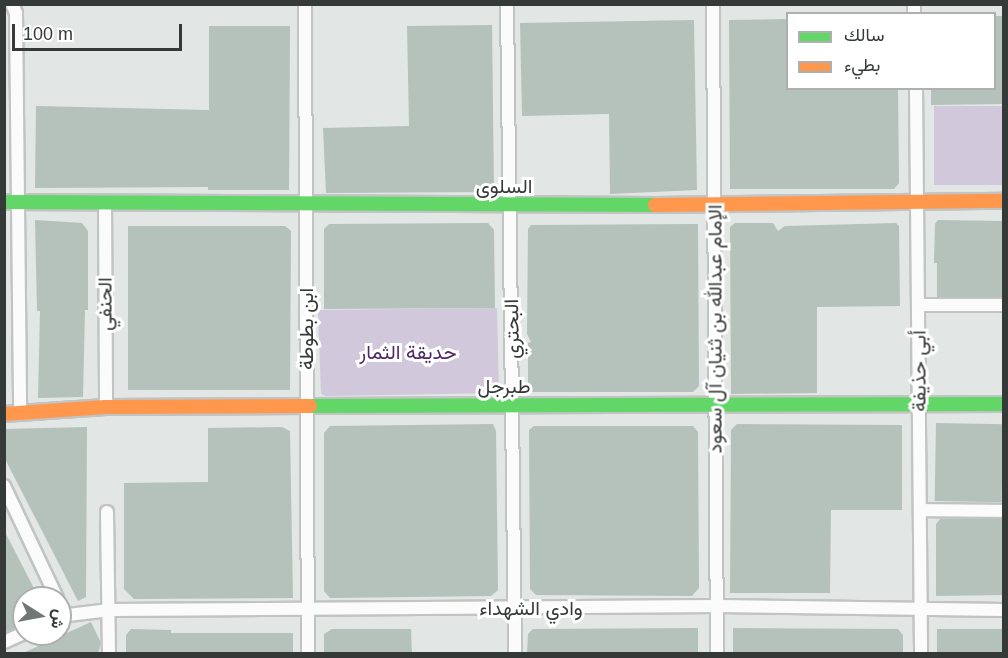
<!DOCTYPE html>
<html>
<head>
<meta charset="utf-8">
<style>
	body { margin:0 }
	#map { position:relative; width:1008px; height:658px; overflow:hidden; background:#e2e6e4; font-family:Arial,Vazirmatn,sans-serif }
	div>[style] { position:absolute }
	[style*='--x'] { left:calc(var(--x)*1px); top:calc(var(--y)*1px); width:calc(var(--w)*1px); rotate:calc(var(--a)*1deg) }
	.green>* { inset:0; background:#d1c8db; transform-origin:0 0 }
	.building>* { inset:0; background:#b4c2bb; transform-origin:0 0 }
	.roads { filter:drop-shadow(2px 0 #c1c4c2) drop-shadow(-2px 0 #c1c4c2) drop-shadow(0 2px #c1c4c2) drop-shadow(0 -2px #c1c4c2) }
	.street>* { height:12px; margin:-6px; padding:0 6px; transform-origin:6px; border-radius:6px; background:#fbfbfb }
	.fast>* { height:14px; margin:-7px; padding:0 7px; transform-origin:7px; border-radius:7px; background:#63d668 }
	.slow>* { height:14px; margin:-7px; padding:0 7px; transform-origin:7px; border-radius:7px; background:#ff974d }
	span { translate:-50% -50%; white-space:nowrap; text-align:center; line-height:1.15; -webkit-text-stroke:6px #fff; paint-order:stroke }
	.street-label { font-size:20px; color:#353937 }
	.park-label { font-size:20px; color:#4e2866 }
	.frame { position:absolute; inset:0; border:6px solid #353937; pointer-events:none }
	.legend { position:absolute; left:786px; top:12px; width:210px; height:78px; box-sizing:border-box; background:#fff; border:2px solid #aeb0af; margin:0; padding:8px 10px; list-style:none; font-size:18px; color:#353937 }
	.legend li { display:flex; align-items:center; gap:12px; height:30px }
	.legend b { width:30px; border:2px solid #aeb0af }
	.north { position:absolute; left:12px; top:586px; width:60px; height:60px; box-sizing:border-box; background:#fff; border:2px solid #aeb0af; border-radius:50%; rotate:101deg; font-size:16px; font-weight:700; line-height:24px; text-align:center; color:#353937 }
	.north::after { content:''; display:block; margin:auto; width:21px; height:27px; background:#727674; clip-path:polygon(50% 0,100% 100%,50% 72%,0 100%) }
	.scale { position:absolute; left:12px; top:24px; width:170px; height:27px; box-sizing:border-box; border:3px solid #353937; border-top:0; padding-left:8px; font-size:18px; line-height:21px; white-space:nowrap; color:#353937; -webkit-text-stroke:4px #fff; paint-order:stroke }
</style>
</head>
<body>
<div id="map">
	<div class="green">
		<i style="left:934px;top:106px;width:69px;height:79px"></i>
		<i style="clip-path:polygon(497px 308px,499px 393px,326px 396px,321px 394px,318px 310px)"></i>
	</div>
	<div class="building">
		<i style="clip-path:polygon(994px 16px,1004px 16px,1004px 104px,931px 105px,931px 88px,994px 88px)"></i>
		<i style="clip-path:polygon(788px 19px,788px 88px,898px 88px,899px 183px,894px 189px,730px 189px,729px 20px)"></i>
		<i style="clip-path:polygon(694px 20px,697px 190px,610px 194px,609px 114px,522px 116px,520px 23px)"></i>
		<i style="clip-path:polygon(492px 25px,494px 192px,326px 193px,323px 128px,409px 126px,407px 26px)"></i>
		<i style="clip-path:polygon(209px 26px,290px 26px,289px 190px,208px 190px,208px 187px,35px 188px,36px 106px,209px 110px)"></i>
		<i style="clip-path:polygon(35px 220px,82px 223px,88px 231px,88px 310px,85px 310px,83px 397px,38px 398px,40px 311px,37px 311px)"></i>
		<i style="clip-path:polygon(938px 220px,1004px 221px,1004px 297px,937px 297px,937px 263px,934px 263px,935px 224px)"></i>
		<i style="clip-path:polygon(488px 223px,494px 230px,495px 308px,324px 309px,324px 229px,329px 224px)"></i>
		<i style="clip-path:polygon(735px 223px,773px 223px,778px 231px,785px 226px,896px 223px,899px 226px,900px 306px,817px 307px,817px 393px,731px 394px,730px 227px)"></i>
		<i style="clip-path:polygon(698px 224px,699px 386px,693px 392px,533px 392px,528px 388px,528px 343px,531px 342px,527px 334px,528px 229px,531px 225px)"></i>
		<i style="clip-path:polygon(128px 226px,285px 226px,291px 231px,290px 390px,128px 390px)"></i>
		<i style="left:936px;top:423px;width:67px;height:78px;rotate:1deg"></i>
		<i style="clip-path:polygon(493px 424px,496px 431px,498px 590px,491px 596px,330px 598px,324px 591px,324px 433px,330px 426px)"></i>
		<i style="clip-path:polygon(737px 424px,902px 425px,902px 510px,831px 510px,830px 593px,730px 593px,731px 430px)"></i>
		<i style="clip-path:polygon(534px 426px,693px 426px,698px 432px,699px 588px,692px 596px,536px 595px,530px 589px,529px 430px)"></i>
		<i style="clip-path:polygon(87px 427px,86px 597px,78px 601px,4px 457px,4px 429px)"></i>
		<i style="clip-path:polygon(282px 427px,290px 431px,293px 598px,134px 599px,124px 589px,124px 483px,208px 482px,208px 428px)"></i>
		<i style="clip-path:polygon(940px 519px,1004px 519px,1004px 595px,936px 596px,936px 524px)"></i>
		<i style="clip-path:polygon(4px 530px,39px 598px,24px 598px,24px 625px,6px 632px)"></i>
		<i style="clip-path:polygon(91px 622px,101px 643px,98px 654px,21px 654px)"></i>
		<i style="clip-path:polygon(698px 628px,698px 654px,527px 654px,528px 634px,533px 629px)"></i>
		<i style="clip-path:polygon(733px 628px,898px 629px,903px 635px,903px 654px,733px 654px)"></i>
		<i style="clip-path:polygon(131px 629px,171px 630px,171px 633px,293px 633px,293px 654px,126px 654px,126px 635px)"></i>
		<i style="clip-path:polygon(332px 629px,411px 629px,412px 654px,324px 654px,324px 634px)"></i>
		<i style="left:937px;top:629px;width:67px;height:25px"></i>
	</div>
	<div class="roads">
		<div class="street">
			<i style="--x:12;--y:4;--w:10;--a:66"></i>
			<i style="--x:16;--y:13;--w:398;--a:89.4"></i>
			<i style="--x:305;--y:4;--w:650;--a:89.74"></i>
			<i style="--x:507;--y:4;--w:650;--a:89.29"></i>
			<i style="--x:713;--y:4;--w:650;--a:89.65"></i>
			<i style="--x:914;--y:4;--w:10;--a:90"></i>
			<i style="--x:916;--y:88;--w:566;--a:89.49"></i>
			<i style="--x:105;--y:202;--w:205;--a:89.7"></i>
			<i style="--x:919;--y:305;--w:85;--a:0"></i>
			<i style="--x:4;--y:486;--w:124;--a:64.7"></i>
			<i style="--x:920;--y:510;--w:84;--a:0.7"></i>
			<i style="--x:107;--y:512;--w:142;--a:89.2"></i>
			<i style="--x:60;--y:616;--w:50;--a:-6.8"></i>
			<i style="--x:110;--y:610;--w:607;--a:-0.38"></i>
			<i style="--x:717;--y:606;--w:287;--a:0.8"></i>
			<i style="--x:4;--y:642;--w:22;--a:-24"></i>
		</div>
		<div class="fast">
			<i style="--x:4;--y:202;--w:651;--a:0.26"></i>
			<i style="--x:310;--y:406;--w:694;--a:-0.17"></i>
		</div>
		<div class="slow">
			<i style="--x:655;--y:205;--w:349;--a:-0.7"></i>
			<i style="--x:4;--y:414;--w:102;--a:-3.9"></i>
			<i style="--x:106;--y:407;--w:204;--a:-0.3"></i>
		</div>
	</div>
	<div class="street-label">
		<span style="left:504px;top:186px">السلوى</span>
		<span style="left:105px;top:304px;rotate:-90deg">الحنفي</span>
		<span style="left:306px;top:329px;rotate:-90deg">ابن بطوطة</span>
		<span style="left:512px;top:329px;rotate:-91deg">البحتري</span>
		<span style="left:715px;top:329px;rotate:-90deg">الإمام عبدالله بن ثنيان آل سعود</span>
		<span style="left:919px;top:371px;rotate:-90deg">أبي حذيفة</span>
		<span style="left:504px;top:386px">طبرجل</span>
		<span style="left:531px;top:608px">وادي الشهداء</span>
	</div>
	<div class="park-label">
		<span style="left:408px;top:352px">حديقة الثمار</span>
	</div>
	<div class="frame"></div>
	<ul class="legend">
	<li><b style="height:8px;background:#63d668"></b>سالك</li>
	<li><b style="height:8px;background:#ff974d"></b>بطيء</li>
	</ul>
	<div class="north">ش</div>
	<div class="scale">100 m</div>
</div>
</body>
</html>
